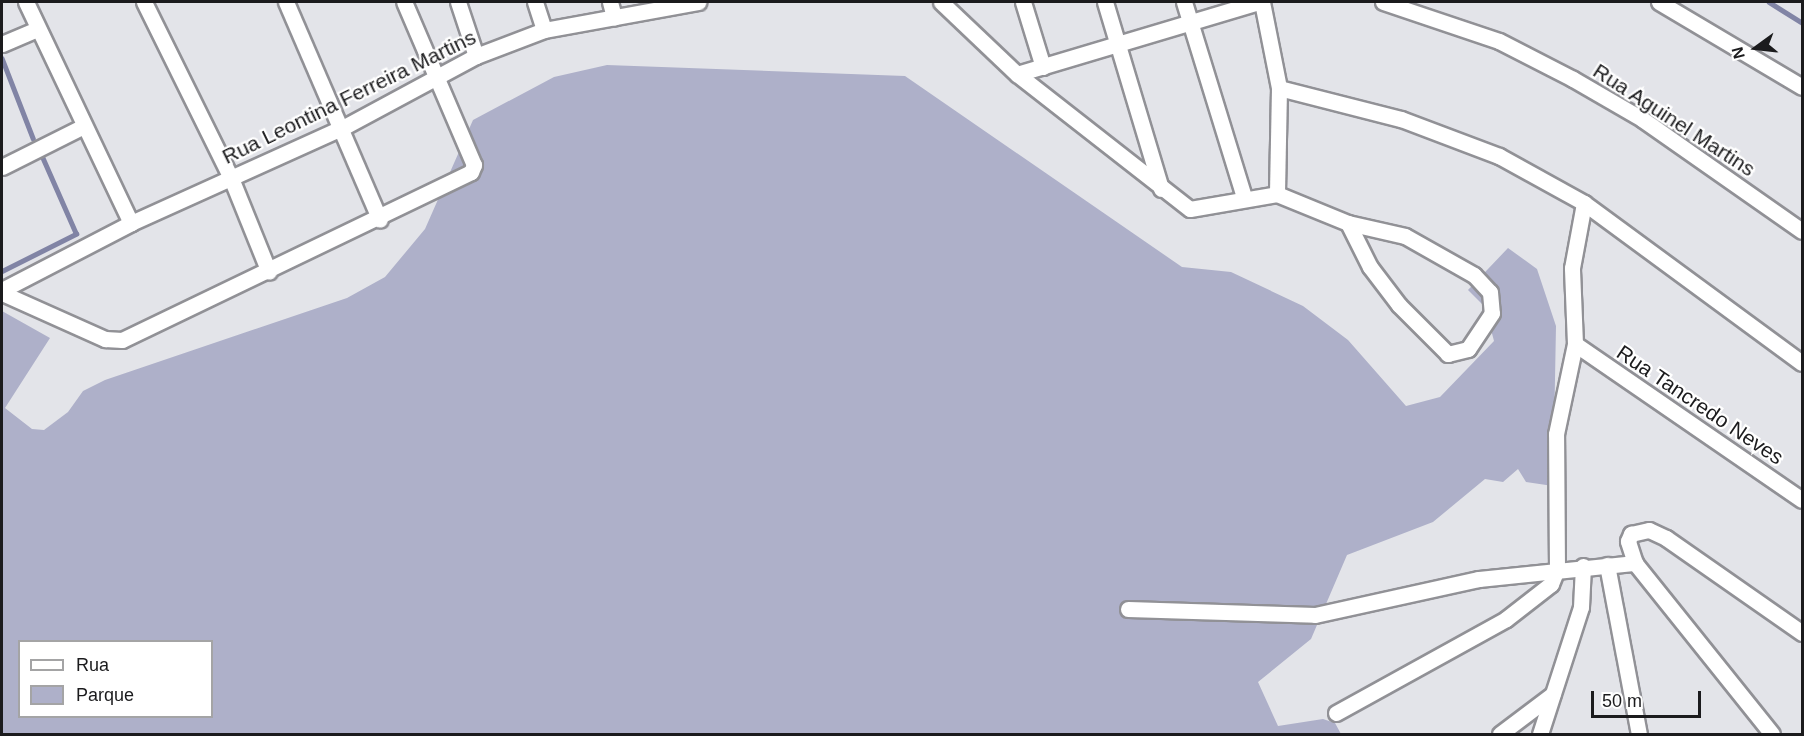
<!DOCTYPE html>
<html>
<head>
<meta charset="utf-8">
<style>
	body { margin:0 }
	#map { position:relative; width:1804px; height:736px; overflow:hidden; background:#e3e4e9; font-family:Helvetica,sans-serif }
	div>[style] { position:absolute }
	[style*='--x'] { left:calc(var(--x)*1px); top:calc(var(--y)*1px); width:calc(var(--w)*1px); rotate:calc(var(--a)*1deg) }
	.green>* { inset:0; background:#aeb0c9 }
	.stream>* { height:4.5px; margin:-2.25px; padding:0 2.25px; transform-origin:2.25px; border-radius:2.25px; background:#8184a5 }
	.roads { filter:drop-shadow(2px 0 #919196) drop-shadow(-2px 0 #919196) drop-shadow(0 2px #919196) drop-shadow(0 -2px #919196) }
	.street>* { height:15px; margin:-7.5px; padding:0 7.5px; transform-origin:7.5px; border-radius:7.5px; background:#fff }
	span { translate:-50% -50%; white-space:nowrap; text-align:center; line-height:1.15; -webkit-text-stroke:4.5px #fff; paint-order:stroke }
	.street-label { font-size:21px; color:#1b1b1d }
	.frame { position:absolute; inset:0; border:3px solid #1b1b1d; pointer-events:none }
	.legend { position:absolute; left:18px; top:640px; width:195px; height:78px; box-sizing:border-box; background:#fff; border:2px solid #a4a4a5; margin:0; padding:8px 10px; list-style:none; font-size:18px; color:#1b1b1d }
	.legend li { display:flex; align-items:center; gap:12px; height:30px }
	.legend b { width:30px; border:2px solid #a4a4a5 }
	.north { position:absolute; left:1726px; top:18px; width:60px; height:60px; -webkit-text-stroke:4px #fff; paint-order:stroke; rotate:255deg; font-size:16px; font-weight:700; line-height:24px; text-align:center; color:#1b1b1d }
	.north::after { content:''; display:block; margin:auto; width:21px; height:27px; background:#1b1b1d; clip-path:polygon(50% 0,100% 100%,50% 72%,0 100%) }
	.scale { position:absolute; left:1591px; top:691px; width:110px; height:27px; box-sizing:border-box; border:3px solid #1b1b1d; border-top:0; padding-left:8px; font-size:18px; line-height:21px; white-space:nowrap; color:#1b1b1d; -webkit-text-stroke:4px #fff; paint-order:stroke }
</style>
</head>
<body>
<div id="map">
	<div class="green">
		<i style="clip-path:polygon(evenodd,607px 65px,905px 76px,1182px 267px,1231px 272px,1303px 306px,1348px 340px,1406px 406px,1440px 397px,1494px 341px,1485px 307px,1468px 290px,1508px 248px,1537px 269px,1556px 326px,1553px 486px,1526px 482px,1518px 469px,1503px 482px,1485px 479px,1433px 522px,1347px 555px,1311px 639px,1258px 682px,1278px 726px,1323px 719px,1335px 723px,1341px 734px,2px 734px,2px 311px,50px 338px,5px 408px,32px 429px,44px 430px,68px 412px,83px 391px,105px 380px,347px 298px,385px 277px,425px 229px,473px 120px,554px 77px,607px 65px,20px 642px,212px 642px,212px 716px,20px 716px,20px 642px)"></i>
	</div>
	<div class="stream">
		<i style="--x:1769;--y:2;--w:39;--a:32"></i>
		<i style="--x:2;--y:58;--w:86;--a:68.8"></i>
		<i style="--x:2;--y:271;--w:83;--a:-26.6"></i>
		<i style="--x:76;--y:234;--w:84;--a:-113.8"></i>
	</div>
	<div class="roads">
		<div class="street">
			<i style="--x:26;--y:2;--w:245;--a:64.6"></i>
			<i style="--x:144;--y:2;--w:196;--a:63.7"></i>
			<i style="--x:231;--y:178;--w:101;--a:68"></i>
			<i style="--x:286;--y:2;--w:237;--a:66.7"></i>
			<i style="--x:458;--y:2;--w:57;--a:71.6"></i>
			<i style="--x:535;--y:2;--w:29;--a:72"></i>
			<i style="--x:610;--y:2;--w:16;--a:75"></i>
			<i style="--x:941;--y:2;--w:105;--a:43.5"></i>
			<i style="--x:1017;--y:74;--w:219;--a:38"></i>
			<i style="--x:1190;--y:209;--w:88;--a:-9.8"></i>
			<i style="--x:1277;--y:194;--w:77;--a:22.2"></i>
			<i style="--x:1348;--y:223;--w:58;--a:12.8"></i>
			<i style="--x:1405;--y:236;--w:79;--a:29.5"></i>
			<i style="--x:1474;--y:275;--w:23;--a:47"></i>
			<i style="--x:1490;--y:292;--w:21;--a:85"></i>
			<i style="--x:1492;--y:313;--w:43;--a:123.7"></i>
			<i style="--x:1468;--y:349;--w:21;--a:166"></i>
			<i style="--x:1448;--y:354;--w:69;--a:-135"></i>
			<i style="--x:1399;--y:305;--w:48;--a:-127.3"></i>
			<i style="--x:1370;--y:267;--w:49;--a:-116.6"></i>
			<i style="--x:1023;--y:2;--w:68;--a:72.9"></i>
			<i style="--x:1105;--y:2;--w:195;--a:73.3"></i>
			<i style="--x:1184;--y:2;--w:204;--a:72.9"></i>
			<i style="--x:1262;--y:2;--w:88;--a:78.8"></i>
			<i style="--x:1279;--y:88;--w:106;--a:91.1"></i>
			<i style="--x:1383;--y:2;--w:122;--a:18.6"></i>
			<i style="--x:1499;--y:41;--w:83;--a:27.2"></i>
			<i style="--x:1573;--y:79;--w:80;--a:30.1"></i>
			<i style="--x:1642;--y:119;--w:195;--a:35"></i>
			<i style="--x:1659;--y:2;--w:166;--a:30.7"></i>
			<i style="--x:2;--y:44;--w:38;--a:-23"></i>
			<i style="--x:1017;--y:74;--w:252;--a:-16.6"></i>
			<i style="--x:1279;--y:88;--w:126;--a:14.3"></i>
			<i style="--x:1401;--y:119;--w:105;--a:20.7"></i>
			<i style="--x:1499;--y:156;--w:97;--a:28.9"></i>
			<i style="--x:1584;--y:203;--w:270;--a:36.3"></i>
			<i style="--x:2;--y:167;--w:89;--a:-26.6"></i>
			<i style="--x:2;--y:290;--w:145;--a:-27.4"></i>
			<i style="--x:131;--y:223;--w:234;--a:-24.3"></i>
			<i style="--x:344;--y:127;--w:150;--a:-28.3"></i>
			<i style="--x:476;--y:56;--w:73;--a:-20.9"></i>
			<i style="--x:544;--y:30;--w:157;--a:-10.3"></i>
			<i style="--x:2;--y:293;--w:113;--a:24.1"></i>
			<i style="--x:105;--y:339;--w:17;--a:3"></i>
			<i style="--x:122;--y:340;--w:387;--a:-25.7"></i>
			<i style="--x:471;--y:172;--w:8;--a:-67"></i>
			<i style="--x:474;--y:165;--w:177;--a:-113.2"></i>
			<i style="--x:1575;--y:344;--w:275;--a:34.5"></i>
			<i style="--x:1607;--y:565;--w:172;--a:79.3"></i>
			<i style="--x:1128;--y:609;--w:187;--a:1.8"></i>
			<i style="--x:1315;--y:615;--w:168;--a:-12.4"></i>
			<i style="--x:1479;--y:579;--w:157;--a:-5.9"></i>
			<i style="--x:1336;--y:713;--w:194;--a:-28.9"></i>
			<i style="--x:1506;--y:619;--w:57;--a:-37.9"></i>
			<i style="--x:1551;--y:584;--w:16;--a:-68"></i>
			<i style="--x:1557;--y:569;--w:135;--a:-90.4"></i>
			<i style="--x:1556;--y:434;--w:92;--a:-78.1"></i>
			<i style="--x:1575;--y:344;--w:76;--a:-92.3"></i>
			<i style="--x:1572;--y:268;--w:66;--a:-79.5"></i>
			<i style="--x:1500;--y:734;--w:66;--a:-37"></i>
			<i style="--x:1540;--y:734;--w:133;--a:-72.1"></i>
			<i style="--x:1581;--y:607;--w:41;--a:-87.2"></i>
			<i style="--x:1772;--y:734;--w:219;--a:-128.7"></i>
			<i style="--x:1635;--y:563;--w:23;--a:-108"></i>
			<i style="--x:1628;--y:541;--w:8;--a:-67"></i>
			<i style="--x:1631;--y:534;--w:18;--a:-13"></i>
			<i style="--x:1649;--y:530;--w:19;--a:25"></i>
			<i style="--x:1666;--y:538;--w:166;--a:34.9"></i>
		</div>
	</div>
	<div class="street-label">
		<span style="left:349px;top:97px;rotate:-26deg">Rua Leontina Ferreira Martins</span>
		<span style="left:1674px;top:120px;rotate:33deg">Rua Aguinel Martins</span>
		<span style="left:1700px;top:405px;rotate:34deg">Rua Tancredo Neves</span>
	</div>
	<div class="frame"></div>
	<ul class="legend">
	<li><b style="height:8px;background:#fff"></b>Rua</li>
	<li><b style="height:16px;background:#aeb0c9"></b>Parque</li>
	</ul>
	<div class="north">N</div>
	<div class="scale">50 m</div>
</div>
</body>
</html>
